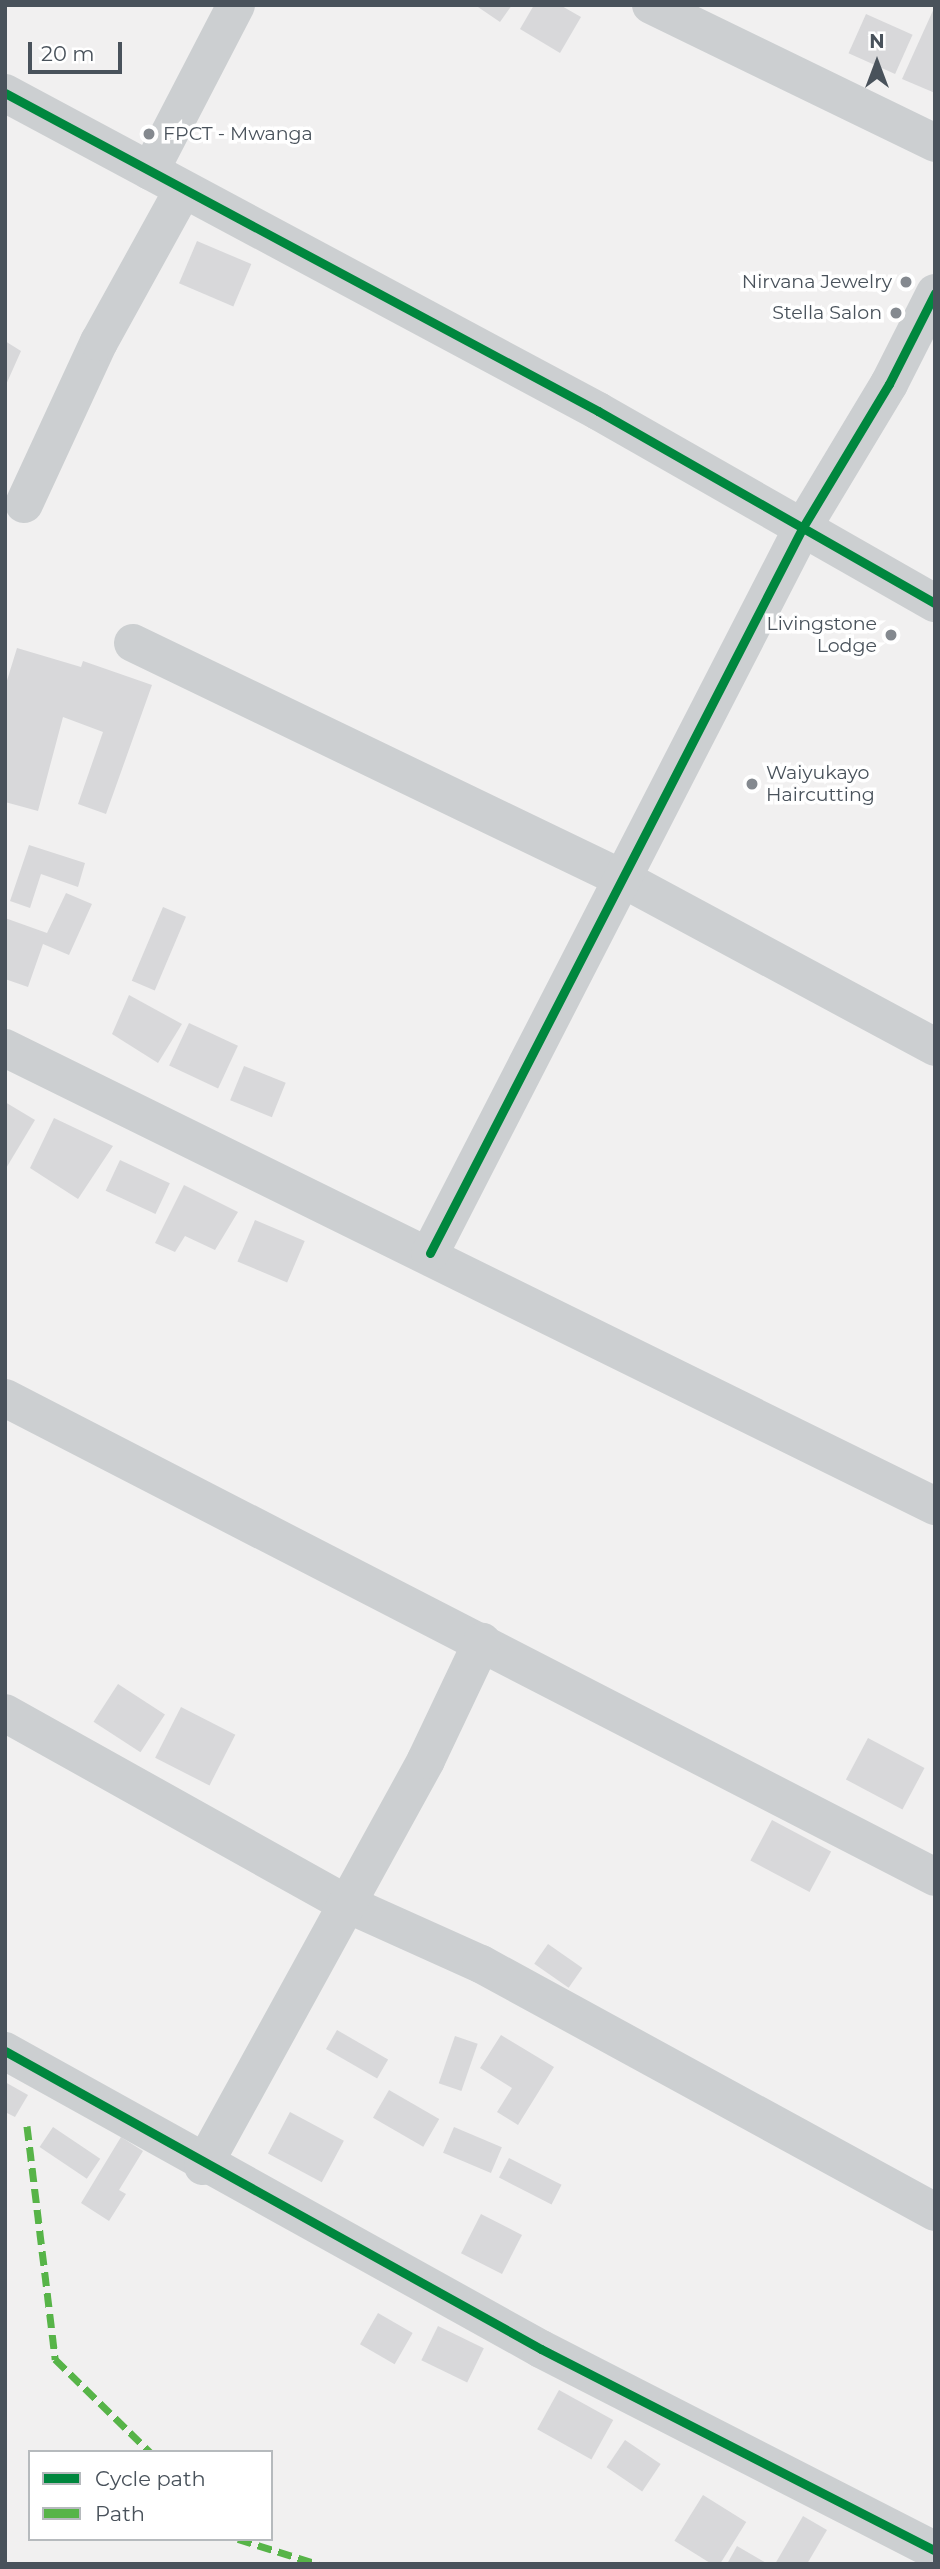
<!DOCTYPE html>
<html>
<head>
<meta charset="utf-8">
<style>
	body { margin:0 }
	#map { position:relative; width:940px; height:2569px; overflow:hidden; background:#f1f0f0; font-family:Montserrat,sans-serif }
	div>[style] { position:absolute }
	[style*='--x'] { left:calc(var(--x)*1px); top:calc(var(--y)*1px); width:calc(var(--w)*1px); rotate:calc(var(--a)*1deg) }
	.building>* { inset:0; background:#d8d8da; transform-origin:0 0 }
	.minor>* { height:38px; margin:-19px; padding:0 19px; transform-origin:19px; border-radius:19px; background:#cccfd1 }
	.quiet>* { height:7px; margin-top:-3.5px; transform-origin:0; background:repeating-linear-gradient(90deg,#57b448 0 14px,transparent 0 21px) }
	.cycleway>* { height:9px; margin:-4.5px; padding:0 4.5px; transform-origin:4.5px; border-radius:4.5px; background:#00873e }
	.dots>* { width:19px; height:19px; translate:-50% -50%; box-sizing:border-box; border:4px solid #fff; border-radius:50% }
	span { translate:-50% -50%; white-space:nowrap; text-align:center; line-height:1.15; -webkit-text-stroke:7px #fff; paint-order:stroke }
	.poi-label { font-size:19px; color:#49525b }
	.left { translate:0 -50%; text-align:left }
	.right { translate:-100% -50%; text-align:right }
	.frame { position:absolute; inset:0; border:7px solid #49525b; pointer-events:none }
	.legend { position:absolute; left:28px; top:2450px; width:245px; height:91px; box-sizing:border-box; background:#fff; border:2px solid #b6babd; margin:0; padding:9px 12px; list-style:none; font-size:21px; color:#49525b }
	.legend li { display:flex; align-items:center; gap:14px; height:35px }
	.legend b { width:35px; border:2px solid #b6babd }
	.north { position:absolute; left:842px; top:28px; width:70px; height:70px; -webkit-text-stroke:5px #fff; paint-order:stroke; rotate:0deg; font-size:19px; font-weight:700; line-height:28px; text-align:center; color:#49525b }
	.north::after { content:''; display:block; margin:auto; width:24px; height:32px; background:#49525b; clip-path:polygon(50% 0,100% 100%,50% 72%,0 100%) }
	.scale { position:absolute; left:28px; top:42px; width:94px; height:32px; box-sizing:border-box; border:4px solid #49525b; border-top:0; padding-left:9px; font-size:21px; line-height:24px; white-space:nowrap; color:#49525b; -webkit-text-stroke:5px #fff; paint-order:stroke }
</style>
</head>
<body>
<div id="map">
	<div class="building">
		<i style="clip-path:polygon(475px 5px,512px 5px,500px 22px)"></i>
		<i style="clip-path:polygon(534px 5px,560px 5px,581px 17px,560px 53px,520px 29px)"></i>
		<i style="clip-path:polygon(935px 6px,935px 93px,902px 79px)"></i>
		<i style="left:866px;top:14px;width:51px;height:43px;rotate:24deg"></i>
		<i style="left:197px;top:241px;width:59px;height:46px;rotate:23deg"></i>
		<i style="clip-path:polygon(5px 341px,21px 351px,5px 387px)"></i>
		<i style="clip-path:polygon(17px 648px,81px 667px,83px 661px,152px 685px,106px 814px,78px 804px,103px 732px,63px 717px,38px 811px,5px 802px,5px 687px)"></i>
		<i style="clip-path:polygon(29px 845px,85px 863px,78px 887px,41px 874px,30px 908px,10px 901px)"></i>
		<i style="clip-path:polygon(66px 893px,92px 904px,69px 955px,43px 944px,28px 987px,5px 979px,5px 918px,47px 933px)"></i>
		<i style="left:163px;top:907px;width:25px;height:80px;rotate:23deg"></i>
		<i style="clip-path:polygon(129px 995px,182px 1024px,158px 1063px,112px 1034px)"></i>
		<i style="left:189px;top:1023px;width:54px;height:47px;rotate:25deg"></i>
		<i style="left:244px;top:1066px;width:45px;height:37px;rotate:22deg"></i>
		<i style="clip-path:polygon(5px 1102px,35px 1120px,5px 1170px)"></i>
		<i style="clip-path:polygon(54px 1118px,113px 1146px,78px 1199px,30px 1168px)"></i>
		<i style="left:120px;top:1160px;width:55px;height:34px;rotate:25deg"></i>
		<i style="clip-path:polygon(184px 1185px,238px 1212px,215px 1250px,185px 1236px,175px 1252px,155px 1243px)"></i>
		<i style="left:255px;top:1220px;width:54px;height:45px;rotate:23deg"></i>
		<i style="left:118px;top:1684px;width:56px;height:45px;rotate:33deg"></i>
		<i style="left:181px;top:1707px;width:61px;height:57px;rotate:27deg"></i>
		<i style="left:868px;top:1738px;width:64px;height:47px;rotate:28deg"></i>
		<i style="left:772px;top:1820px;width:67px;height:46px;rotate:28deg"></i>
		<i style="left:548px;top:1944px;width:42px;height:24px;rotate:35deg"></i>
		<i style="left:337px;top:2030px;width:59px;height:22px;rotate:30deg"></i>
		<i style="clip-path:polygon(501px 2035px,554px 2067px,518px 2125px,497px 2112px,512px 2088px,480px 2068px)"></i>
		<i style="left:455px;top:2036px;width:24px;height:50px;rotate:19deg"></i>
		<i style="clip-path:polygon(5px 2082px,28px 2095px,15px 2117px,5px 2112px)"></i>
		<i style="left:389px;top:2090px;width:58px;height:32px;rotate:30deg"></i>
		<i style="left:290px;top:2112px;width:61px;height:47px;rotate:28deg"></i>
		<i style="left:53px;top:2127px;width:57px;height:24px;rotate:34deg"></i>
		<i style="left:454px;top:2127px;width:52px;height:28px;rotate:23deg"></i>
		<i style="clip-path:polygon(121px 2137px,143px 2151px,119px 2190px,126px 2194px,109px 2221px,81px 2203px)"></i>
		<i style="left:509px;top:2158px;width:59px;height:22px;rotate:27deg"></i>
		<i style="left:481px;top:2214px;width:46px;height:44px;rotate:27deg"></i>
		<i style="left:378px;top:2313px;width:40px;height:36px;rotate:30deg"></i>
		<i style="left:438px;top:2326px;width:51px;height:38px;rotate:26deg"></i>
		<i style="left:559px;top:2390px;width:62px;height:45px;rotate:29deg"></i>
		<i style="left:625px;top:2440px;width:43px;height:33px;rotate:34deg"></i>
		<i style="left:703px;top:2495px;width:51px;height:54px;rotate:32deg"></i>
		<i style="clip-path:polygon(803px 2516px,827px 2530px,807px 2564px,775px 2564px)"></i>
		<i style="clip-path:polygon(737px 2546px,768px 2564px,727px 2564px)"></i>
	</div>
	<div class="minor">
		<i style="--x:651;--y:5;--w:316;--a:25.9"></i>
		<i style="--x:5;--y:93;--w:673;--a:28.2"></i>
		<i style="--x:598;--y:411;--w:388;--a:29.7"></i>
		<i style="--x:150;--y:171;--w:187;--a:-62.6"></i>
		<i style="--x:24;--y:504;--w:179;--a:-65.2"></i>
		<i style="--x:99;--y:342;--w:174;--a:-61.1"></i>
		<i style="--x:133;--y:643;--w:546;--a:25.72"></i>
		<i style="--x:625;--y:880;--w:352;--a:28.3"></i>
		<i style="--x:5;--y:1048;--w:1037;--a:26.22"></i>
		<i style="--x:430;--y:1253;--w:816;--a:-62.81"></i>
		<i style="--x:803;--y:527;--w:167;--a:-59"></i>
		<i style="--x:889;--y:384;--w:102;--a:-63.2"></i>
		<i style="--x:5;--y:1398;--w:1046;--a:27.25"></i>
		<i style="--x:5;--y:1713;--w:389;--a:29.2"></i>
		<i style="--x:345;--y:1903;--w:149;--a:24.2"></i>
		<i style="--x:481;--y:1964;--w:517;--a:28.65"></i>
		<i style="--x:5;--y:2051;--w:613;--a:29.07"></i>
		<i style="--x:541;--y:2349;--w:443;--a:27.1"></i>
		<i style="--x:203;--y:2166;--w:463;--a:-61.2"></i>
		<i style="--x:426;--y:1760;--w:131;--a:-64.6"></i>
	</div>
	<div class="quiet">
		<i style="--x:27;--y:2126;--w:235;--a:83.1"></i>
		<i style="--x:55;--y:2359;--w:133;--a:44.4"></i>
		<i style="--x:238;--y:2539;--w:84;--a:17.4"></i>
	</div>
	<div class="cycleway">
		<i style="--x:5;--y:93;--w:673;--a:28.2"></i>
		<i style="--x:598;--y:411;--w:388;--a:29.7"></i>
		<i style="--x:430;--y:1253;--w:816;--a:-62.81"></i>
		<i style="--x:803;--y:527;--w:167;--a:-59"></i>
		<i style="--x:889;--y:384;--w:102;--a:-63.2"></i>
		<i style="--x:5;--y:2051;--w:613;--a:29.07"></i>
		<i style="--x:541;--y:2349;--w:443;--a:27.1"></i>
	</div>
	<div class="dots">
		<i style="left:149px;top:134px;background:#84898f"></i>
		<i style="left:906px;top:282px;background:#84898f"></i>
		<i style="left:896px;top:313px;background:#84898f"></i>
		<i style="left:891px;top:635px;background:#84898f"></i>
		<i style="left:752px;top:784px;background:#84898f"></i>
	</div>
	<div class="poi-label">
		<span class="left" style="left:163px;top:134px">FPCT - Mwanga</span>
		<span class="right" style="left:892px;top:282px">Nirvana Jewelry</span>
		<span class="right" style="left:882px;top:313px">Stella Salon</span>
		<span class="right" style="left:877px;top:635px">Livingstone<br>Lodge</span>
		<span class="left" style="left:766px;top:784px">Waiyukayo<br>Haircutting</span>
	</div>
	<div class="frame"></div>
	<ul class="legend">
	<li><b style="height:9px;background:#00873e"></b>Cycle path</li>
	<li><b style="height:9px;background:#57b448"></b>Path</li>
	</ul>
	<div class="north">N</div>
	<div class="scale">20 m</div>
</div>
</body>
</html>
